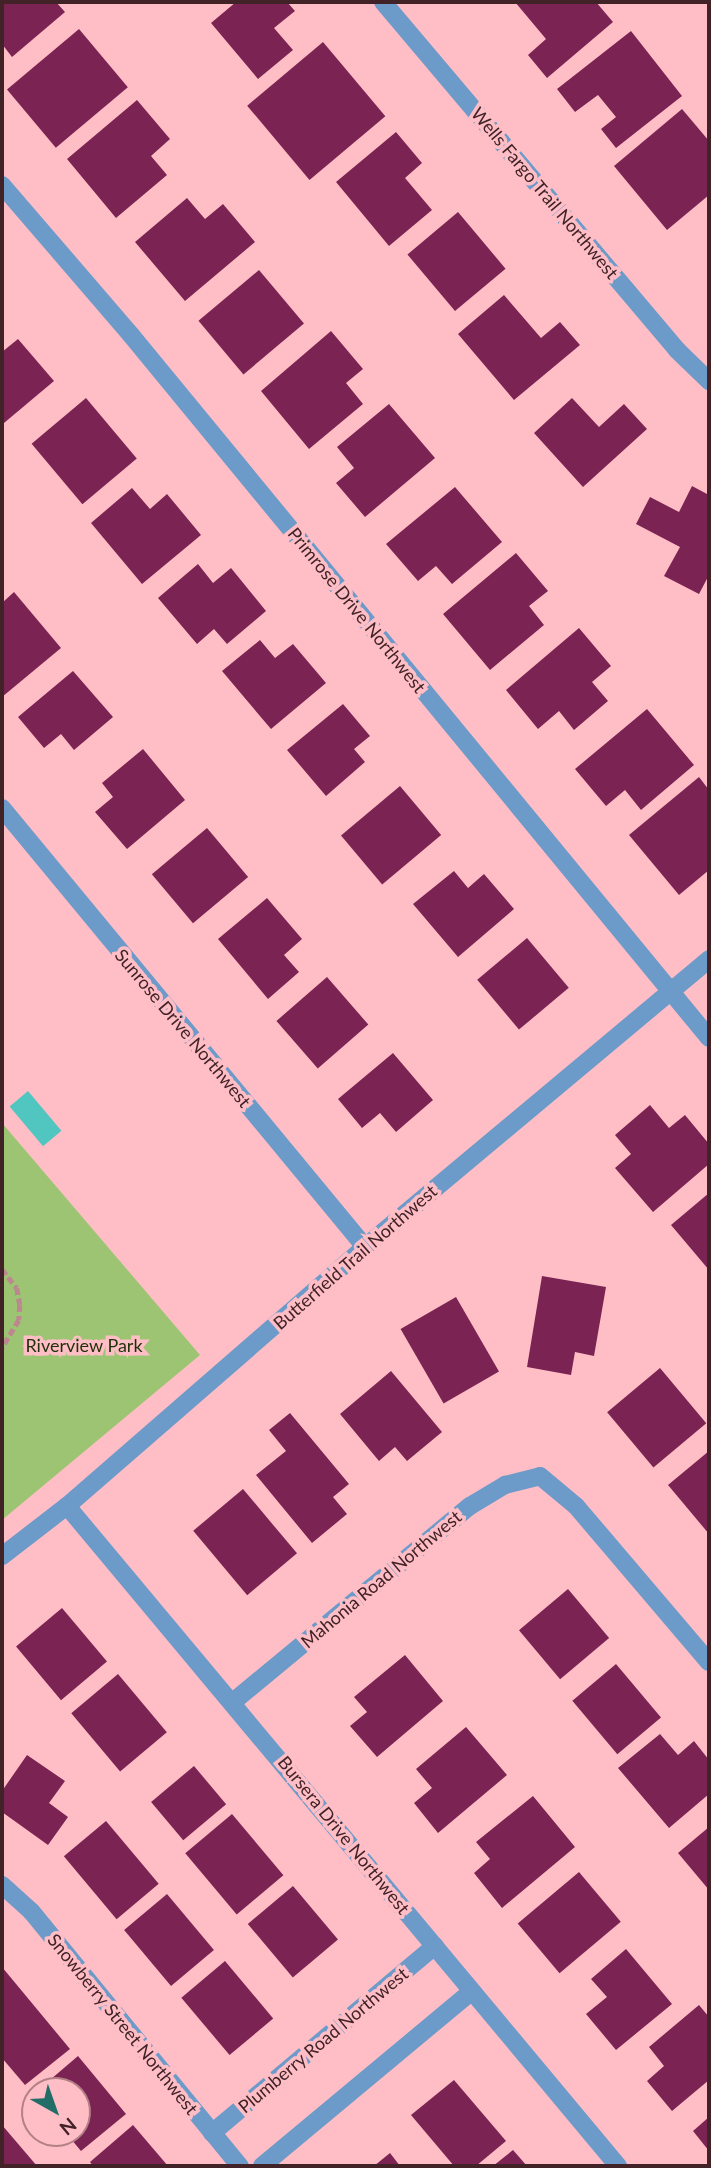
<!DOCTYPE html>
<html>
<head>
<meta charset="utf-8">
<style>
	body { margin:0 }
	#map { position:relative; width:711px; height:2168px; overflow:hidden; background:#ffbec6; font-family:Lato,sans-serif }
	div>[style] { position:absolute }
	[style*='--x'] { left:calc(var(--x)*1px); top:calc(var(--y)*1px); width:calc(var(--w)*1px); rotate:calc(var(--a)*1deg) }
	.green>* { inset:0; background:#9cc472 }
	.water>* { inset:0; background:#51c6c0; transform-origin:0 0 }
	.building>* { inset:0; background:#7b2454; transform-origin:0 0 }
	.path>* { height:4.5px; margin-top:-2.25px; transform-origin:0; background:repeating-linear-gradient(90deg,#bc878e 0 7px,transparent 0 10.5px) }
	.minor>* { height:18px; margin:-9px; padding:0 9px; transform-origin:9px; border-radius:9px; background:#6c9ac9 }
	span { translate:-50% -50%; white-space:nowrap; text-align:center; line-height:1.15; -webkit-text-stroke:7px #ffbec6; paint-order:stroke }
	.street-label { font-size:18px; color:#412327 }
	.park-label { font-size:18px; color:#1f3009 }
	.frame { position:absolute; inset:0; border:4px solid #412327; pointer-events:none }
	.north { position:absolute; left:21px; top:2077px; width:70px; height:70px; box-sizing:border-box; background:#ffbec6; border:2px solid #b38086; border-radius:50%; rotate:140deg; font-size:19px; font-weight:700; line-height:28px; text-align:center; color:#412327 }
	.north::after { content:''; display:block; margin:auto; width:24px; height:32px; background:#236d69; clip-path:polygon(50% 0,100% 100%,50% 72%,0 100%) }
</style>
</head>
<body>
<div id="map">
	<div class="green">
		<i style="clip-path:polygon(2px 1123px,200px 1355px,2px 1520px)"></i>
	</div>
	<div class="water">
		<i style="left:28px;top:1091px;width:52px;height:24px;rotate:50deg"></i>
	</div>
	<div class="building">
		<i style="clip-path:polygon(2px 2px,56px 2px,65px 12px,12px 57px,2px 44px)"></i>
		<i style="clip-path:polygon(236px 2px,287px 2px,295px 11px,274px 28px,293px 50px,258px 79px,211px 23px)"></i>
		<i style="clip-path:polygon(515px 2px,596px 2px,613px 22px,547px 78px,528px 55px,546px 39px)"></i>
		<i style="left:79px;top:29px;width:76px;height:94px;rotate:50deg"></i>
		<i style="clip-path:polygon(631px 31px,682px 96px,616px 148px,601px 129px,616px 117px,598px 95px,575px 112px,557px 89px)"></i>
		<i style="left:323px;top:42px;width:97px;height:99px;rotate:50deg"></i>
		<i style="clip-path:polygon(137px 100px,170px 139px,151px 156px,167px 175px,116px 218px,67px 159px)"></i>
		<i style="clip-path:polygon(682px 109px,709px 141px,709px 195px,667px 230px,614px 166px)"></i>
		<i style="clip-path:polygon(396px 132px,422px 163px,405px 178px,432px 210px,389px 246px,336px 182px)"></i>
		<i style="clip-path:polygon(187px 198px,205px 219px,223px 204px,255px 242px,185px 301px,135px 242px)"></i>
		<i style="left:458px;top:212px;width:74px;height:66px;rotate:50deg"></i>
		<i style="left:259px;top:270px;width:70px;height:79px;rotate:50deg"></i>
		<i style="clip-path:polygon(504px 295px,541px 338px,560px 322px,580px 345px,514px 400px,458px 334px)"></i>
		<i style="clip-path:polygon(331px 331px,363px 369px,346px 383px,363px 404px,309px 449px,261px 391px)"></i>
		<i style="clip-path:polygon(18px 339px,54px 381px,4px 423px,2px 352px)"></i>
		<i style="left:86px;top:398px;width:79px;height:71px;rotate:50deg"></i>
		<i style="clip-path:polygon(572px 398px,599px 427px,624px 404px,647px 429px,583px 487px,534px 433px)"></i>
		<i style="clip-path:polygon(389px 404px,435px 458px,365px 517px,336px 483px,354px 468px,337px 447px)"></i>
		<i style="clip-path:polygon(692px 486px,707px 494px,709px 490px,709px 575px,699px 594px,664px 576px,680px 547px,636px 524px,650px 497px,679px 512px)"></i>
		<i style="clip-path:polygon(455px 487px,502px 542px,452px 584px,436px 566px,418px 581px,386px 544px)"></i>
		<i style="clip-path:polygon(132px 488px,150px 509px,167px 494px,201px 535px,142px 584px,91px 523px)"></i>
		<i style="clip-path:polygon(516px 553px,548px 591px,529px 606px,544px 625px,490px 670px,443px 614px)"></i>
		<i style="clip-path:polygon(198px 564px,213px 583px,231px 568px,266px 611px,227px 644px,214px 629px,197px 644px,158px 598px)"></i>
		<i style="clip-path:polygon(14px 592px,61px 648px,2px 697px,2px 603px)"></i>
		<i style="clip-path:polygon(579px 628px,611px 666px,592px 682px,608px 701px,574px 730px,559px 711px,538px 729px,506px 690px)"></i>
		<i style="clip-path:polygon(260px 640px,275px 658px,293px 644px,326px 683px,271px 729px,222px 671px)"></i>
		<i style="clip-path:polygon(73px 671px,113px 717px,74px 750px,61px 734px,44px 748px,18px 717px)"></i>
		<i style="clip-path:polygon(343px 704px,370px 736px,354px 749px,365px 762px,326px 796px,287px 750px)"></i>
		<i style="clip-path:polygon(647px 709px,694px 765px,641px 810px,625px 790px,606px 806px,575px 769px)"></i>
		<i style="clip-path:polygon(143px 749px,185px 800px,127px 849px,95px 812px,113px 797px,102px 783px)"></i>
		<i style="clip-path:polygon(699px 777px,709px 790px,709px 870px,679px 895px,629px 835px)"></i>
		<i style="left:400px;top:786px;width:64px;height:77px;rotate:50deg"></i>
		<i style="left:207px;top:828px;width:64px;height:72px;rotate:50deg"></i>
		<i style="clip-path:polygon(454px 871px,468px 888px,484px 874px,514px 909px,458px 957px,413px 904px)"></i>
		<i style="clip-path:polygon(267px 898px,302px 939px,284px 955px,299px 972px,268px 999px,218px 939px)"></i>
		<i style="left:527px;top:938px;width:65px;height:65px;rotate:50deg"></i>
		<i style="left:327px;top:977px;width:63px;height:67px;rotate:49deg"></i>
		<i style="clip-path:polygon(393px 1053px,433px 1100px,396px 1132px,380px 1113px,362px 1128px,338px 1099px)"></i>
		<i style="clip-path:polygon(650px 1105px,669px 1128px,685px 1115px,709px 1144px,709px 1164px,653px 1212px,615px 1168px,631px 1154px,615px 1135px)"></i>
		<i style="clip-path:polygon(709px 1193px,709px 1270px,671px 1225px)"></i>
		<i style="clip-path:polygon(542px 1276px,606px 1287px,594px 1356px,575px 1352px,571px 1375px,527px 1367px)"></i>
		<i style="left:456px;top:1297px;width:86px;height:64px;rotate:60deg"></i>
		<i style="left:660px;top:1368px;width:72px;height:69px;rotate:50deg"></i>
		<i style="clip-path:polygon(391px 1371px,442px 1432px,407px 1461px,395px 1447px,379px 1461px,340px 1414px)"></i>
		<i style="clip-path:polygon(290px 1413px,349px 1484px,333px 1497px,347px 1514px,312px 1543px,256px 1475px,286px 1451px,269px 1430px)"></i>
		<i style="clip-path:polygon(709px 1451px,709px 1534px,668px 1485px)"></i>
		<i style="left:243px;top:1489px;width:84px;height:65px;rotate:50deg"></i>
		<i style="left:568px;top:1589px;width:64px;height:64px;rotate:50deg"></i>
		<i style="left:62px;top:1608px;width:70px;height:60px;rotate:50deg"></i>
		<i style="clip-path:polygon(405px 1655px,443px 1701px,377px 1757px,350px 1726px,367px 1712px,354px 1697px)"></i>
		<i style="left:616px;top:1664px;width:70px;height:57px;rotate:50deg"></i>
		<i style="left:118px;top:1674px;width:76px;height:61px;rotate:50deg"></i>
		<i style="clip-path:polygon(466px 1727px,507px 1775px,438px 1833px,414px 1803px,432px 1788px,416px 1769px)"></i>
		<i style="clip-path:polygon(660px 1734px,678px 1755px,694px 1741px,709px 1760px,709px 1794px,669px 1828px,618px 1768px)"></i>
		<i style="clip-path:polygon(27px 1755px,65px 1781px,49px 1803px,68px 1817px,48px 1845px,2px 1812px,2px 1791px)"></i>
		<i style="left:194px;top:1766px;width:50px;height:56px;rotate:50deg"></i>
		<i style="clip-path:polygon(533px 1796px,575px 1847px,502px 1908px,474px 1873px,490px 1859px,476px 1842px)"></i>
		<i style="left:232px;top:1814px;width:80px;height:61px;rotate:50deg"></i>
		<i style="left:106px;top:1821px;width:82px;height:55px;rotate:50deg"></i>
		<i style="clip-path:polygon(709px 1827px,709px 1890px,678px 1853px)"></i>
		<i style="left:579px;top:1872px;width:65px;height:80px;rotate:50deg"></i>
		<i style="left:293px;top:1886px;width:70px;height:59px;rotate:50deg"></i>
		<i style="left:167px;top:1894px;width:73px;height:56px;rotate:50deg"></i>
		<i style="clip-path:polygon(626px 1949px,672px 2004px,616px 2050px,586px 2014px,607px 1997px,591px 1979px)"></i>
		<i style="left:225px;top:1961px;width:75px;height:57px;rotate:50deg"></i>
		<i style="clip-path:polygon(2px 1967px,70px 2049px,25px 2085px,2px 2058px)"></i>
		<i style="clip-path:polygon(699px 2005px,709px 2017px,709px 2080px,672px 2111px,647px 2081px,664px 2066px,649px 2047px)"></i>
		<i style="clip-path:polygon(78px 2056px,126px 2114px,81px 2151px,66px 2133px,77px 2133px,77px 2091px,37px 2091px)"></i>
		<i style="clip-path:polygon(454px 2080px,506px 2141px,476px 2166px,454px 2166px,411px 2115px)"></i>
		<i style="clip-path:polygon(709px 2117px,709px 2151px,693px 2131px)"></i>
		<i style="clip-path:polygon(2px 2125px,37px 2166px,2px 2166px)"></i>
		<i style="clip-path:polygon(133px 2125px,168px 2166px,93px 2166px,90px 2162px)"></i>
		<i style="clip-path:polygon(513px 2150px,527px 2166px,493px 2166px)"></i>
		<i style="clip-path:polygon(390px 2153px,400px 2166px,374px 2166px)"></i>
	</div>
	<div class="path">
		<i style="--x:2;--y:1269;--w:24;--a:52"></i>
		<i style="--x:17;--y:1288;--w:17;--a:80"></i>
		<i style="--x:20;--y:1305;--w:15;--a:94"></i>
		<i style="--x:19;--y:1320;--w:33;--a:121"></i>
	</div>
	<div class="minor">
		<i style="--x:383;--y:2;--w:456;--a:49.8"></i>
		<i style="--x:677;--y:350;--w:45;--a:44.1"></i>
		<i style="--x:2;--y:185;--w:198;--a:49.3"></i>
		<i style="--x:131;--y:335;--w:910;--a:50.57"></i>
		<i style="--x:2;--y:808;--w:570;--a:50.41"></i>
		<i style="--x:67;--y:1506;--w:860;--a:50.14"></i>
		<i style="--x:2;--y:1556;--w:82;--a:-37.6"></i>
		<i style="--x:67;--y:1506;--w:395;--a:-41"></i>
		<i style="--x:365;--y:1247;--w:449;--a:-39.9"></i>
		<i style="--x:234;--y:1701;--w:306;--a:-39.6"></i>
		<i style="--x:470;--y:1506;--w:41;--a:-31"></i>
		<i style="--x:505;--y:1485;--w:36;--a:-14"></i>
		<i style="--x:540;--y:1476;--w:47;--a:39.8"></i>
		<i style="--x:576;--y:1506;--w:205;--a:49.6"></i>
		<i style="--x:2;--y:1885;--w:39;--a:42"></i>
		<i style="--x:31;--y:1911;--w:330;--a:50.7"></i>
		<i style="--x:212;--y:2133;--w:291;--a:-40"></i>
		<i style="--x:262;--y:2166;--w:273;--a:-39.8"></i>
	</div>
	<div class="street-label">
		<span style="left:545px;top:193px;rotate:50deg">Wells Fargo Trail Northwest</span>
		<span style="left:357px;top:610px;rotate:51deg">Primrose Drive Northwest</span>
		<span style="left:183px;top:1028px;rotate:50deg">Sunrose Drive Northwest</span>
		<span style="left:355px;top:1257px;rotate:-41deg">Butterfield Trail Northwest</span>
		<span style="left:381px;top:1579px;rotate:-40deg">Mahonia Road Northwest</span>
		<span style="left:344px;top:1835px;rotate:51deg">Bursera Drive Northwest</span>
		<span style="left:123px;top:2024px;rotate:51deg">Snowberry Street Northwest</span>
		<span style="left:323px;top:2040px;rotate:-40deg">Plumberry Road Northwest</span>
	</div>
	<div class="park-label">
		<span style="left:84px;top:1345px">Riverview Park</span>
	</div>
	<div class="frame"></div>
	<div class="north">N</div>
</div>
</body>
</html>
